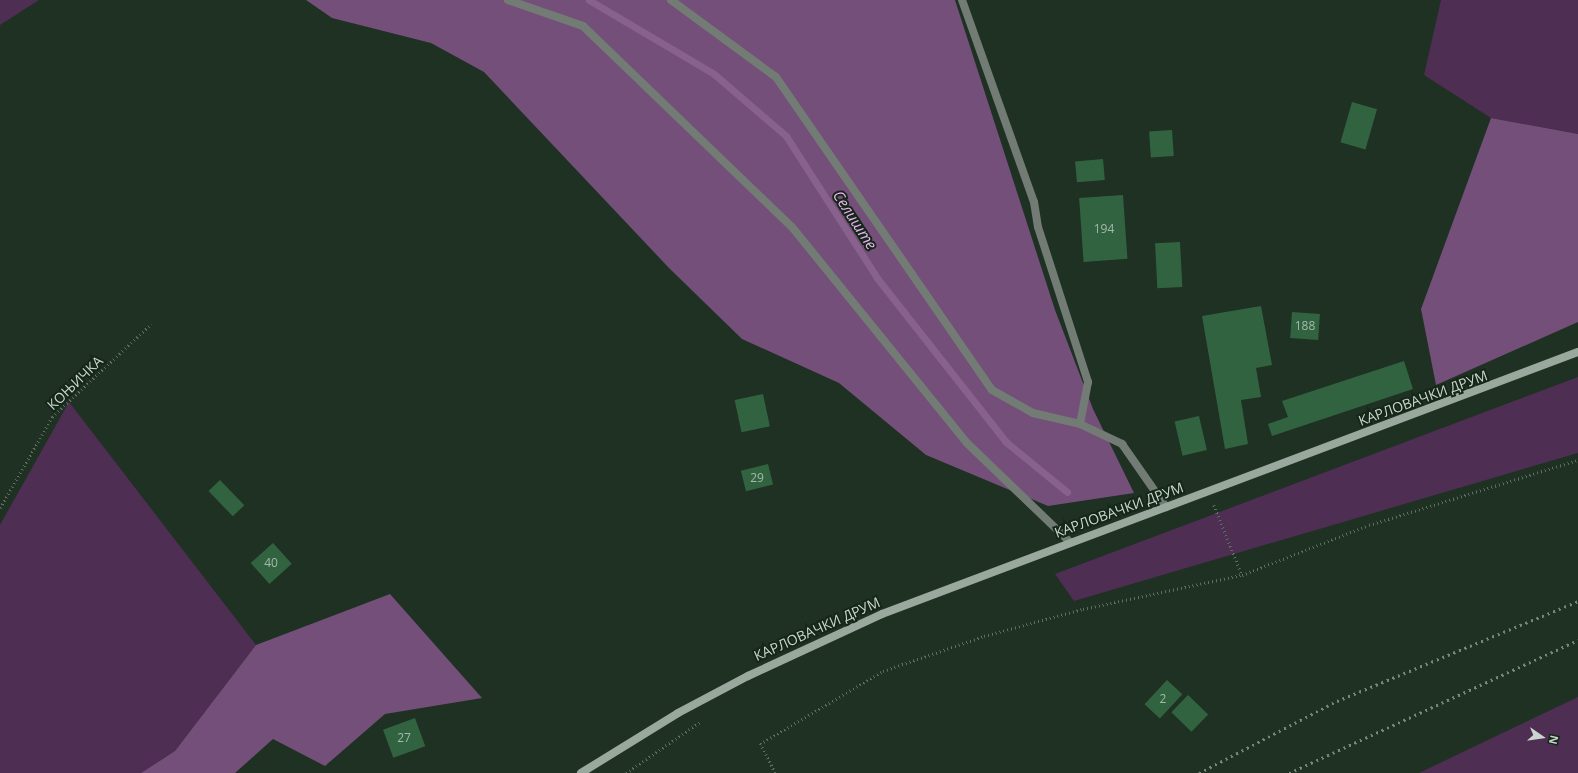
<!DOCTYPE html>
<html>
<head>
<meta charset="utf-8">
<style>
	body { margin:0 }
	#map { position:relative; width:1578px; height:773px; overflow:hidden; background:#1e3123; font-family:"Open Sans",sans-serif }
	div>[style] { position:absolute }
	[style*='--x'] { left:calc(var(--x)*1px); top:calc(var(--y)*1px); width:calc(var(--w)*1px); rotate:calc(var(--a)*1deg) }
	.green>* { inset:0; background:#4f2e53 }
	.forest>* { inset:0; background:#744f79 }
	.stream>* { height:7px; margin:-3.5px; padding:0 3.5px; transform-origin:3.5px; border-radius:3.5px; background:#88618c }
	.building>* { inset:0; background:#326340; transform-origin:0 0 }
	.path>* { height:2.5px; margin-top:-1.25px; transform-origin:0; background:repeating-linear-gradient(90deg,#5d6e62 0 1px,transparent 0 4px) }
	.service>* { height:8px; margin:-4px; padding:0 4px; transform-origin:4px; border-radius:4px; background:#727c74 }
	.minor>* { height:8px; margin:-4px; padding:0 4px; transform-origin:4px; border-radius:4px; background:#727c74 }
	.secondary>* { height:8px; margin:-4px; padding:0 4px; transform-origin:4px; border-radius:4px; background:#9aa99d }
	.rail>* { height:3px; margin-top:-1.5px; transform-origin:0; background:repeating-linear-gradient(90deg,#77877b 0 2px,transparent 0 6px) }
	span { translate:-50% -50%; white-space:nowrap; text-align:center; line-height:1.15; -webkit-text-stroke:4px #152719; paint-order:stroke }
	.number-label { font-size:12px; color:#a4b9aa }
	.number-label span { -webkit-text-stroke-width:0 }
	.street-label { font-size:14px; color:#cad6cd }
	.water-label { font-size:15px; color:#f1b6f8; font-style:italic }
	.north { position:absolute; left:1522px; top:717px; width:40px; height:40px; -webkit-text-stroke:3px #152719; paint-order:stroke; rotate:103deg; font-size:11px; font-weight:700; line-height:16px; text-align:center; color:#cad6cd }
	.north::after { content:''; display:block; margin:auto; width:14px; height:18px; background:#cad6cd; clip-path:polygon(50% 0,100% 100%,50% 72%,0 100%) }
</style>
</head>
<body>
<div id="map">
	<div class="green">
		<i style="clip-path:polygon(0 0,39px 0,0 25px)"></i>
		<i style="clip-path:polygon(1441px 0,1578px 0,1578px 134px,1491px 118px,1424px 75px)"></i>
		<i style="clip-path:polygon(1578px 377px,1578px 453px,1074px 601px,1055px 574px)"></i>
		<i style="clip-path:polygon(69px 402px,256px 645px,175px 751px,141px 773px,0 773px,0 525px)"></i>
		<i style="clip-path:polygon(1578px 697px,1578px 773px,1419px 773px)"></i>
	</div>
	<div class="forest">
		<i style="clip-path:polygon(306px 0,955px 0,1055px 310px,1093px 409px,1134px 493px,1048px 506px,926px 455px,839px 383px,742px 339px,669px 268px,484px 72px,431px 43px,332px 18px)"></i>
		<i style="clip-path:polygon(1491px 118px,1578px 134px,1578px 322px,1436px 385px,1421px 309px)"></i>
		<i style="clip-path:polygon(390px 594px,482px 698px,385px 714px,325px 766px,273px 739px,235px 773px,141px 773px,175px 751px,256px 645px)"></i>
	</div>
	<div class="stream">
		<i style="--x:589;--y:0;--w:145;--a:30.6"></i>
		<i style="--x:714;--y:74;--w:95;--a:40.7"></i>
		<i style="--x:786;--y:136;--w:169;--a:57.3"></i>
		<i style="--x:877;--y:278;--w:209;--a:51.8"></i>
		<i style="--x:1006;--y:442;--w:79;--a:39.3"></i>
	</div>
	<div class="building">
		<i style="left:1352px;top:102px;width:26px;height:42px;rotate:16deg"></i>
		<i style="left:1172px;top:130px;width:26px;height:23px;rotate:86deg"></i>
		<i style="left:1103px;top:159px;width:21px;height:28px;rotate:85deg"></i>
		<i style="left:1123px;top:195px;width:64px;height:44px;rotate:86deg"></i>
		<i style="left:1180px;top:242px;width:45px;height:25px;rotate:87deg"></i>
		<i style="clip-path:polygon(1261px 306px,1272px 365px,1256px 368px,1261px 397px,1241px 400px,1248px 444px,1225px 449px,1202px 316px)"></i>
		<i style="left:1292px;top:312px;width:28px;height:26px;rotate:4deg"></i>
		<i style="clip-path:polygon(1404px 361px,1413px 389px,1272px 436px,1268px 424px,1288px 417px,1282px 401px)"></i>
		<i style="left:763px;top:394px;width:33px;height:29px;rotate:78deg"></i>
		<i style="left:1199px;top:416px;width:35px;height:25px;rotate:77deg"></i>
		<i style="left:768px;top:464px;width:21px;height:28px;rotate:76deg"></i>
		<i style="left:220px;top:480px;width:35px;height:16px;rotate:46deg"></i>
		<i style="left:273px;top:543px;width:28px;height:30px;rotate:48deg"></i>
		<i style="left:1167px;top:680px;width:21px;height:33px;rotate:43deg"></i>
		<i style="left:1188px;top:695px;width:28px;height:24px;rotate:44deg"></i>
		<i style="left:415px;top:718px;width:30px;height:34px;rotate:70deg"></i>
	</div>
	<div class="path">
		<i style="--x:1214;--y:505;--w:75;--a:68.2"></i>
		<i style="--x:0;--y:508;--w:105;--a:-60.3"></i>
		<i style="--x:52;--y:417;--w:136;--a:-43.2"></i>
		<i style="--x:626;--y:773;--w:90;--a:-34.6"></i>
		<i style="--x:775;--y:773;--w:33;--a:-117"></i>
		<i style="--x:760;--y:744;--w:143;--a:-30.7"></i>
		<i style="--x:883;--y:671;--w:107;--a:-19.1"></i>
		<i style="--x:984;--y:636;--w:103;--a:-15.3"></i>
		<i style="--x:1083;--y:609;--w:163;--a:-12.1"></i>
		<i style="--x:1242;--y:575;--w:136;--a:-21.5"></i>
		<i style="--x:1369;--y:525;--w:219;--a:-17.3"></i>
	</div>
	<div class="service">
		<i style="--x:508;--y:0;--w:79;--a:19.1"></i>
		<i style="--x:583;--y:26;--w:290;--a:43.9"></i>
		<i style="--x:792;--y:227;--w:278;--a:51"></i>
		<i style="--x:967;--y:443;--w:143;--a:43.9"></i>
	</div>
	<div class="minor">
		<i style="--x:671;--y:0;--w:130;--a:36.3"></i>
		<i style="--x:776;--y:77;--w:380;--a:55.4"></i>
		<i style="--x:992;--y:390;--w:47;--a:29.3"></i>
		<i style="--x:1033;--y:413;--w:48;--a:13.2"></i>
		<i style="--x:1080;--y:424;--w:47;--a:25.5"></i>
		<i style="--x:1122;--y:444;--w:77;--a:55.1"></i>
		<i style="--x:962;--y:0;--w:214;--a:70.4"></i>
		<i style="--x:1034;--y:202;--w:25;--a:81"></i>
		<i style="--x:1038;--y:227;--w:163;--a:72.1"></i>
		<i style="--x:1088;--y:382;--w:43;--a:100.8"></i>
	</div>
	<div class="secondary">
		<i style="--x:581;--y:773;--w:114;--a:-31.7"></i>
		<i style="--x:678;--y:713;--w:79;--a:-27.9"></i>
		<i style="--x:748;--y:676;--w:148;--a:-24.8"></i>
		<i style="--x:882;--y:614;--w:744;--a:-20.63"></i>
	</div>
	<div class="rail">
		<i style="--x:1199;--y:773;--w:156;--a:-27.6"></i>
		<i style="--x:1337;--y:701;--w:261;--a:-22.5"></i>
		<i style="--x:1289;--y:773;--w:318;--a:-24.7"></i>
	</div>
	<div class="number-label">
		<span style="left:1104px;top:229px">194</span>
		<span style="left:1305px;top:326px">188</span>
		<span style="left:757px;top:478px">29</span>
		<span style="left:271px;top:563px">40</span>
		<span style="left:1163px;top:699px">2</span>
		<span style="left:404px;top:738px">27</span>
	</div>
	<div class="street-label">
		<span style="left:75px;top:383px;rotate:-44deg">КОЊИЧКА</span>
		<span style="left:1423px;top:398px;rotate:-20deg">КАРЛОВАЧКИ ДРУМ</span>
		<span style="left:1119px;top:510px;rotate:-20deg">КАРЛОВАЧКИ ДРУМ</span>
		<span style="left:817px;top:629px;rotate:-24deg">КАРЛОВАЧКИ ДРУМ</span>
	</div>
	<div class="water-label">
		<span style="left:855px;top:220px;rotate:57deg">Селиште</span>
	</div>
	<div class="north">N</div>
</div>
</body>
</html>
